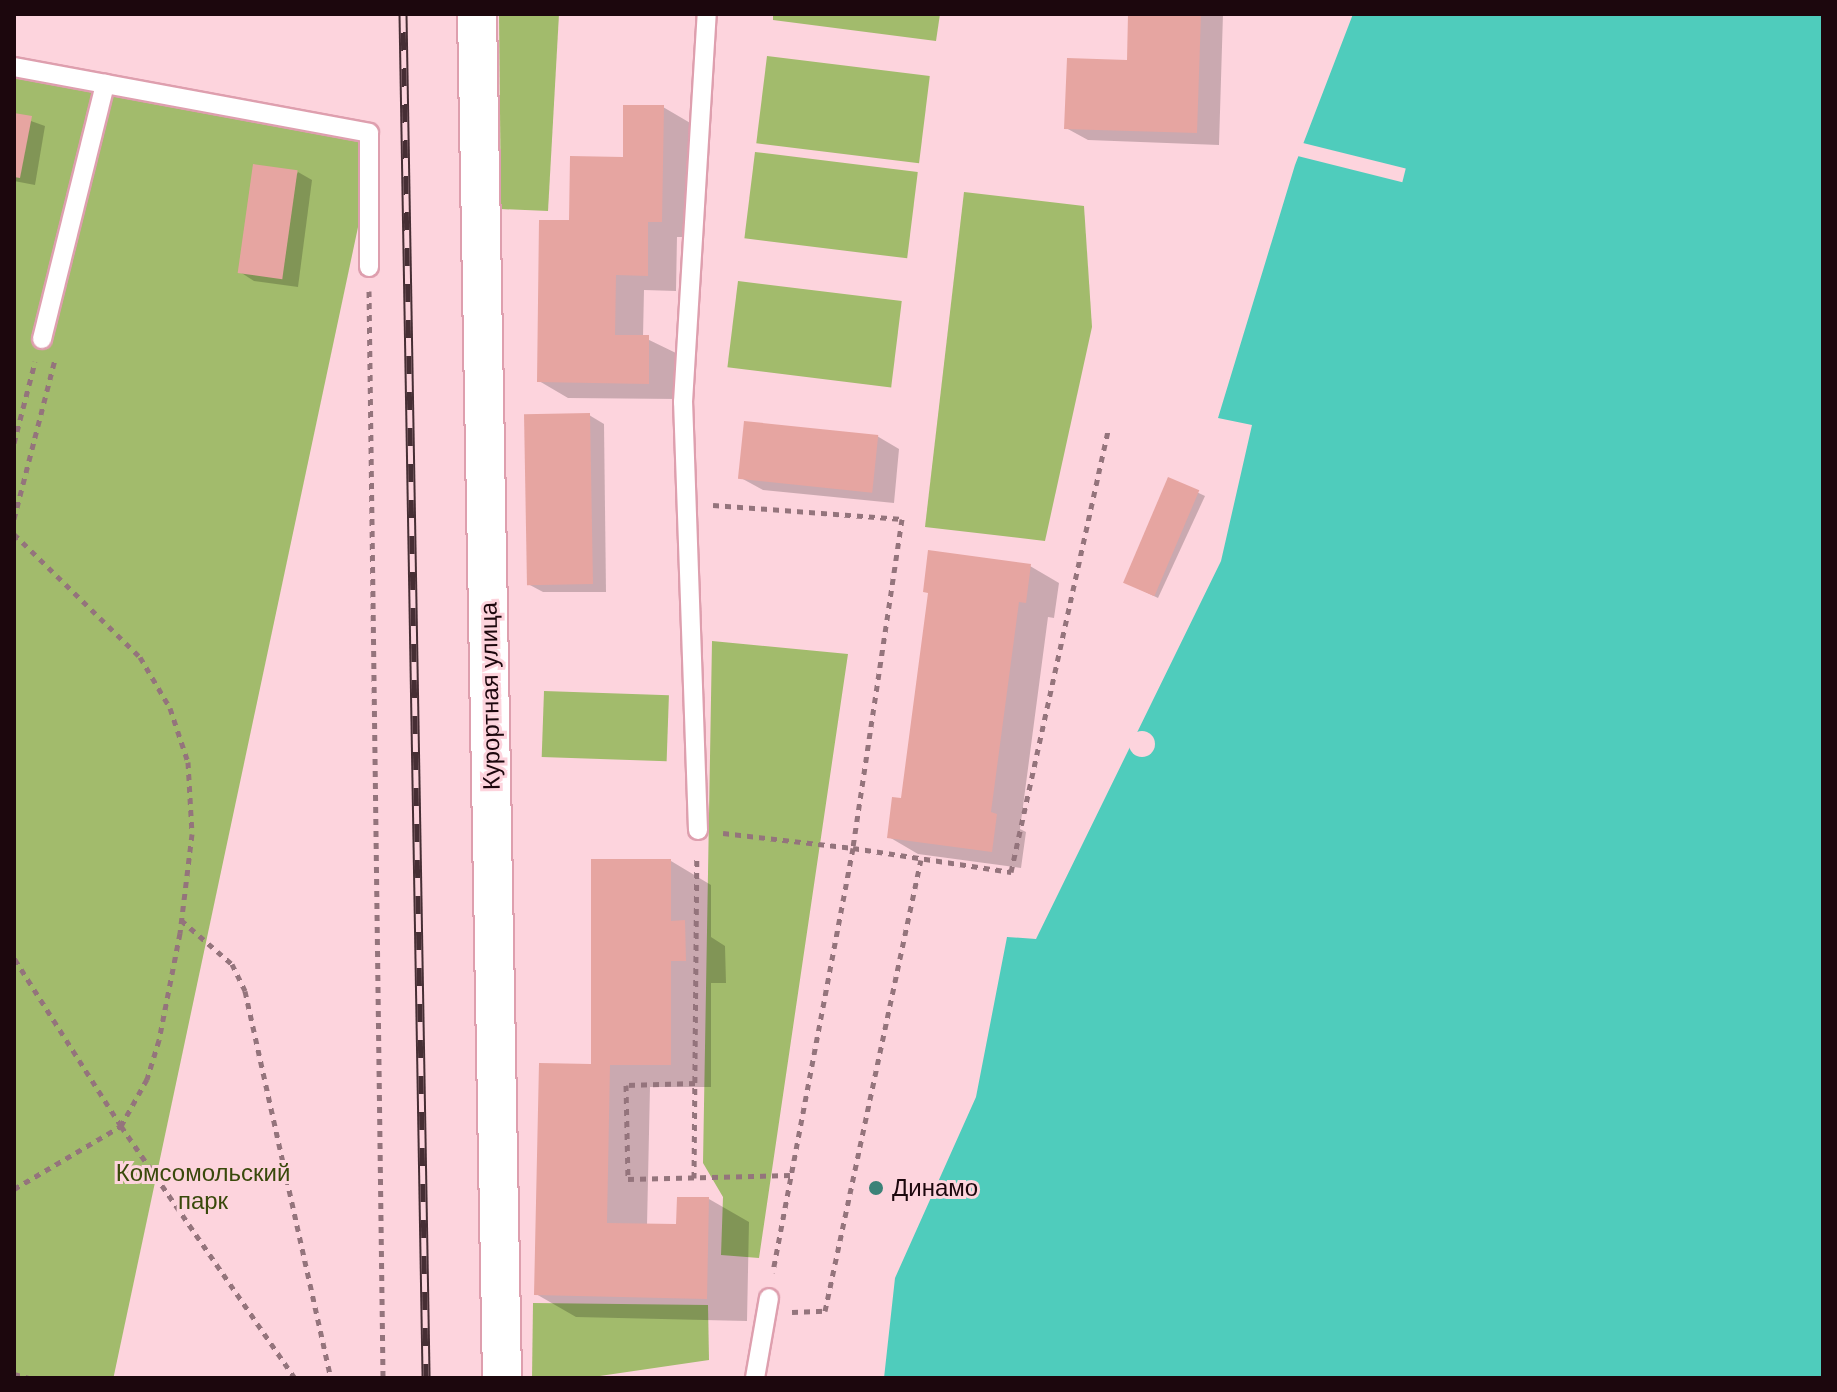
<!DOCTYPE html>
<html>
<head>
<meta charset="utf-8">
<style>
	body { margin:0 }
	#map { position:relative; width:1837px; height:1392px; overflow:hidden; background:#fdd4dd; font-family:"DM Sans",sans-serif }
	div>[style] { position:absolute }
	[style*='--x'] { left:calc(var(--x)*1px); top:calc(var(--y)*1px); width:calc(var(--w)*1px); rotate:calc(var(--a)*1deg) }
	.green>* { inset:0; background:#a2bb6c; transform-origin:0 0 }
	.water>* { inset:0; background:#4fccbc }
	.pier>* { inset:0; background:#fdd4dd; transform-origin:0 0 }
	.round { border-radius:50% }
	.shadow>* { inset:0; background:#0003 }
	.building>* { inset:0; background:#e6a5a1; transform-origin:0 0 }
	.path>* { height:5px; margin-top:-2.5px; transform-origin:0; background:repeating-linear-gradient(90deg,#94747c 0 6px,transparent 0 12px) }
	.roads { filter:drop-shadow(2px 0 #de9fae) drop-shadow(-2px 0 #de9fae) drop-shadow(0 2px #de9fae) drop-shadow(0 -2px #de9fae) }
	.service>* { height:18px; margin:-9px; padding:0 9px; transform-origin:9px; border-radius:9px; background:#fff }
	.minor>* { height:38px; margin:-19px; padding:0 19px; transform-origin:19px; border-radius:19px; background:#fff }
	.rail>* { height:9px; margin-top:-4.5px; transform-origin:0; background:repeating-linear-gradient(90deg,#fdd4dd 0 18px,#462e34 0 36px); box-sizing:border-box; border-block:2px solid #462e34 }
	.dots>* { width:22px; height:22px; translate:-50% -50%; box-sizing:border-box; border:4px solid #fdd4dd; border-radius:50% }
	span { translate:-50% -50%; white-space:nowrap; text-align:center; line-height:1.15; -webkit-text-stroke:6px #fdd4dd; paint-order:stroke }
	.street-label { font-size:24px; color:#1c070d }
	.park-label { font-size:24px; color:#39490b }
	.poi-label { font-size:24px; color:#1c070d }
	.left { translate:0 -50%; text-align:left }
	.frame { position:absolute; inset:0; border:16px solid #1c070d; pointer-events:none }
</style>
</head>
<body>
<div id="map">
	<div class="green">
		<i style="clip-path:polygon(499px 14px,559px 14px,548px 211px,501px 209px)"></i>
		<i style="clip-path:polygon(773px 14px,940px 14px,936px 41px,773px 20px)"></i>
		<i style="left:767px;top:56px;width:164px;height:88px;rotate:7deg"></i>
		<i style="left:14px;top:66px;width:370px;height:1312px;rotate:12deg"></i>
		<i style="left:755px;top:152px;width:164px;height:87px;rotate:7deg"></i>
		<i style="clip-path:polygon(964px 192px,1084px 206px,1092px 327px,1045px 541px,925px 527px)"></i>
		<i style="left:738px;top:281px;width:165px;height:87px;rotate:7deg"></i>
		<i style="clip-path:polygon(712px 641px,848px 654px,759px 1258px,721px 1255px,723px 1197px,703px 1163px)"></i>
		<i style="left:544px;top:691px;width:125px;height:66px;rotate:2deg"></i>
		<i style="clip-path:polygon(533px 1303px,708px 1305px,709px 1360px,586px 1378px,532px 1378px)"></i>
	</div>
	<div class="water">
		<i style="clip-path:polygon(1353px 14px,1823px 14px,1823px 1378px,884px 1378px,895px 1278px,976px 1097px,1007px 937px,1036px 939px,1221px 561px,1252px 425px,1218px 418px,1295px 165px)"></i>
	</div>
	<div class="pier">
		<i style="left:1299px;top:142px;width:110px;height:14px;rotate:14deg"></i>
		<i class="round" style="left:1129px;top:731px;width:26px;height:26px"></i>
	</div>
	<div class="shadow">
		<i style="clip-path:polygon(1130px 14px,1223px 14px,1219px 145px,1088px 140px,1066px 128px,1128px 62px)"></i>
		<i style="clip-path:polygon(663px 107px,692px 124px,690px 237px,677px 237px,676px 291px,644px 290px,643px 337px,678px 354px,677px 399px,568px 398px,539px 381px,571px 222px)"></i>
		<i style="clip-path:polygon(14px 115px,45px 126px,35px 185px,14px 181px)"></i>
		<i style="clip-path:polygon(298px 172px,312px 180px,298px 287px,254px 281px,240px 272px)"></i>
		<i style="clip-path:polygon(589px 415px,604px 424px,606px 592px,543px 592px,528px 584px)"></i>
		<i style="clip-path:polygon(877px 436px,899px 449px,894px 503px,763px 490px,741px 478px)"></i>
		<i style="clip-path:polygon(1169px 479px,1205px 496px,1158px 598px,1129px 584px)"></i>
		<i style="clip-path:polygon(1030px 566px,1059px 583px,1054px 618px,1048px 617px,1020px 829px,1026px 832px,1021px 868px,918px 854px,889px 837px,902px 801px)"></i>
		<i style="clip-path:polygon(671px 861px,711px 885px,711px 937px,725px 946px,726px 983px,711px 983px,711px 1087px,650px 1087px,647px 1226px,678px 1226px,709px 1199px,749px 1222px,747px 1321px,576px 1317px,536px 1294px,593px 1066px)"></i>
	</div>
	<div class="building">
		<i style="clip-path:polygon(1128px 14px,1201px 14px,1197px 133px,1064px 129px,1067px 58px,1127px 60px)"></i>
		<i style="clip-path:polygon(623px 105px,664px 105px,662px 222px,648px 222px,648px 276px,616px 275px,615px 335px,649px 335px,649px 384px,537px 382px,539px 220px,569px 220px,570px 156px,623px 157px)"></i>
		<i style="clip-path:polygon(14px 113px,32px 116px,20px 178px,14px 177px)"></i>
		<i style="left:253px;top:164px;width:45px;height:110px;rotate:8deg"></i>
		<i style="left:590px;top:413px;width:171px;height:66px;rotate:89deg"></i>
		<i style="left:744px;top:421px;width:135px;height:58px;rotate:6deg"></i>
		<i style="left:1168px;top:477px;width:34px;height:115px;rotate:23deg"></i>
		<i style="clip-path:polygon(928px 550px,1031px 564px,1026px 603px,1019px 602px,991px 812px,997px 814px,992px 852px,887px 838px,892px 797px,901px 798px,928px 593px,923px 592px)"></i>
		<i style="clip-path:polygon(591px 859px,671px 859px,671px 921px,685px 920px,686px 961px,671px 961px,671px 1065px,610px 1065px,607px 1223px,676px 1224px,677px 1197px,709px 1197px,707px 1299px,534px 1295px,539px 1063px,591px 1064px)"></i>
	</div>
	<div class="path">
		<i style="--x:369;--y:291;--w:1087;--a:89.26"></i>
		<i style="--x:14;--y:443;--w:84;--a:-75.5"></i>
		<i style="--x:713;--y:505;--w:190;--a:4.2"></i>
		<i style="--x:902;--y:519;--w:333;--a:98.5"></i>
		<i style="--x:853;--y:848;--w:160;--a:8.6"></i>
		<i style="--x:1011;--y:872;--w:453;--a:-77.6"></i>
		<i style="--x:14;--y:519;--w:165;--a:-75.6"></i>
		<i style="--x:14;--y:534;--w:176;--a:44.3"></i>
		<i style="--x:140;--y:657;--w:59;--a:59.5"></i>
		<i style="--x:170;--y:708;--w:57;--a:71.6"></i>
		<i style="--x:188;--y:762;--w:72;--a:86.8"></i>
		<i style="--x:192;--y:834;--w:100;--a:96.9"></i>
		<i style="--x:180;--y:933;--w:109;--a:101.1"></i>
		<i style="--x:159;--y:1040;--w:41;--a:107.1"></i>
		<i style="--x:147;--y:1079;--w:54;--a:119"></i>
		<i style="--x:121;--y:1126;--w:199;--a:-122.5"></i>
		<i style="--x:723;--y:833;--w:131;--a:6.6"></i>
		<i style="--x:853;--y:848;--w:432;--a:100.7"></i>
		<i style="--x:181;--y:920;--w:67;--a:40.8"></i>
		<i style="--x:232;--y:964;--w:30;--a:64"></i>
		<i style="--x:245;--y:991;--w:396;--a:77.5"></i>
		<i style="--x:695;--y:1083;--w:69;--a:178.3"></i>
		<i style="--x:626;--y:1085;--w:94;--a:88.8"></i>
		<i style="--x:628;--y:1179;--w:162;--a:-1.4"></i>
		<i style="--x:694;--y:1178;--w:323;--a:-89.5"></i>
		<i style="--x:14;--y:1189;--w:124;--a:-30.5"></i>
		<i style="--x:121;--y:1126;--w:306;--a:55.4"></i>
		<i style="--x:792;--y:1312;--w:33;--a:-2"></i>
		<i style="--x:825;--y:1311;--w:461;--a:-78"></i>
		<i style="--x:14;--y:1374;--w:16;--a:15"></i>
	</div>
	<div class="roads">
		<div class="service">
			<i style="--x:14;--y:67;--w:361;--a:10.5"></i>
			<i style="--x:369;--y:133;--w:134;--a:90"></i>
			<i style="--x:42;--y:339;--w:263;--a:-76.1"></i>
			<i style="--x:698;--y:830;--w:428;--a:-92"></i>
			<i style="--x:683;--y:402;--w:389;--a:-86.5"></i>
			<i style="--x:755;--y:1378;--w:81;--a:-80.1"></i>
		</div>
		<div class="minor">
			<i style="--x:477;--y:14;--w:1364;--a:88.95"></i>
		</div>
	</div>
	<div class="rail">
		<i style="--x:403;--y:14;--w:1364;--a:89.03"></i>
	</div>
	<div class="dots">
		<i style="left:876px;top:1188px;background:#3c8278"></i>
	</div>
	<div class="street-label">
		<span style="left:490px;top:696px;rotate:-91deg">Курортная улица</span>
	</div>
	<div class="park-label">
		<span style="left:203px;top:1187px">Комсомольский<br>парк</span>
	</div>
	<div class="poi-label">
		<span class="left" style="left:892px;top:1188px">Динамо</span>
	</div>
	<div class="frame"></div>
</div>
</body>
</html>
